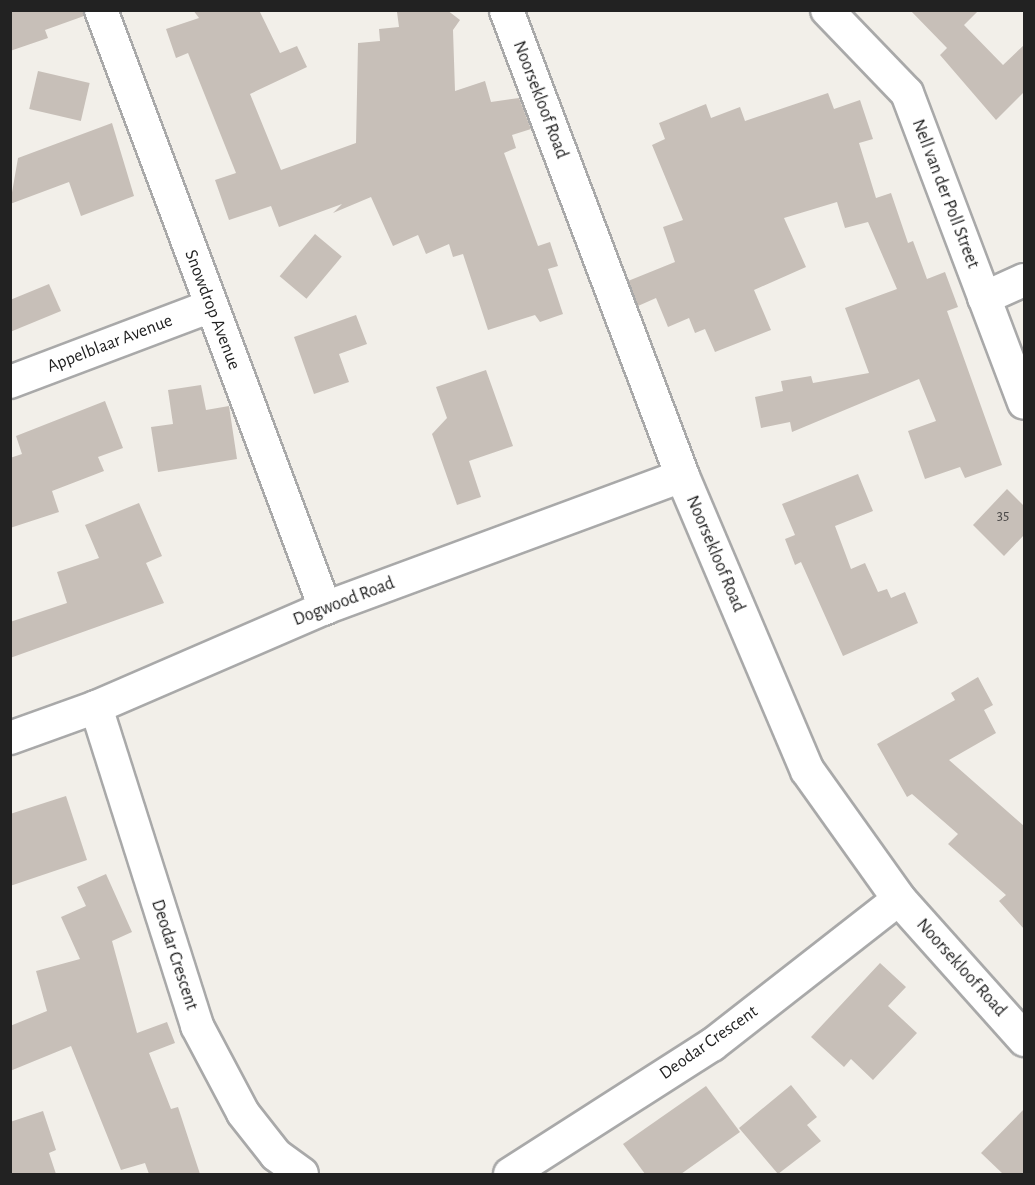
<!DOCTYPE html>
<html>
<head>
<meta charset="utf-8">
<style>
	body { margin:0 }
	#map { position:relative; width:1035px; height:1185px; overflow:hidden; background:#f2efe9; font-family:"Alegreya Sans",sans-serif }
	div>[style] { position:absolute }
	[style*='--x'] { left:calc(var(--x)*1px); top:calc(var(--y)*1px); width:calc(var(--w)*1px); rotate:calc(var(--a)*1deg) }
	.building>* { inset:0; background:#c7bfb8; transform-origin:0 0 }
	.roads { filter:drop-shadow(2px 0 #a9a9a9) drop-shadow(-2px 0 #a9a9a9) drop-shadow(0 2px #a9a9a9) drop-shadow(0 -2px #a9a9a9) }
	.minor>* { height:32px; margin:-16px; padding:0 16px; transform-origin:16px; border-radius:16px; background:#fff }
	.tertiary>* { height:33px; margin:-16.5px; padding:0 16.5px; transform-origin:16.5px; border-radius:16.5px; background:#fff }
	span { translate:-50% -50%; white-space:nowrap; text-align:center; line-height:1.15; -webkit-text-stroke:4.5px #fff; paint-order:stroke }
	.number-label { font-size:15px; color:#4b4948 }
	.number-label span { -webkit-text-stroke-width:0 }
	.street-label { font-size:18px; color:#222 }
	.frame { position:absolute; inset:0; border:12px solid #222; pointer-events:none }
</style>
</head>
<body>
<div id="map">
	<div class="building">
		<i style="clip-path:polygon(10px 10px,84px 10px,84px 16px,45px 30px,48px 38px,10px 51px)"></i>
		<i style="clip-path:polygon(193px 10px,259px 10px,280px 53px,297px 46px,307px 67px,250px 94px,281px 170px,356px 143px,358px 43px,380px 41px,379px 29px,399px 27px,397px 12px,447px 10px,460px 20px,453px 30px,455px 91px,485px 81px,491px 102px,519px 98px,531px 129px,512px 135px,516px 148px,504px 153px,538px 246px,550px 242px,558px 266px,548px 269px,563px 314px,540px 322px,535px 315px,488px 330px,463px 254px,453px 257px,449px 244px,426px 254px,418px 235px,393px 246px,371px 197px,333px 213px,342px 204px,279px 227px,271px 206px,229px 220px,215px 180px,236px 173px,188px 53px,176px 58px,166px 29px,199px 18px)"></i>
		<i style="clip-path:polygon(910px 10px,979px 10px,964px 25px,1003px 65px,1024px 45px,1024px 92px,996px 120px,940px 55px,947px 48px)"></i>
		<i style="left:38px;top:71px;width:53px;height:39px;rotate:13deg"></i>
		<i style="clip-path:polygon(828px 93px,834px 109px,860px 100px,873px 139px,859px 143px,876px 198px,891px 193px,908px 243px,913px 241px,927px 279px,945px 272px,958px 307px,947px 311px,1002px 465px,965px 478px,960px 467px,925px 479px,908px 431px,936px 421px,919px 379px,792px 432px,790px 422px,761px 428px,755px 397px,783px 391px,781px 381px,811px 376px,813px 383px,869px 373px,845px 308px,897px 289px,868px 222px,845px 228px,837px 202px,784px 218px,806px 267px,754px 290px,771px 330px,715px 352px,705px 329px,695px 333px,689px 318px,668px 327px,656px 298px,638px 306px,628px 281px,675px 262px,663px 227px,683px 220px,652px 145px,665px 139px,659px 123px,706px 104px,711px 118px,740px 107px,745px 121px)"></i>
		<i style="clip-path:polygon(112px 123px,134px 196px,81px 216px,69px 182px,10px 204px,18px 158px)"></i>
		<i style="left:315px;top:234px;width:35px;height:55px;rotate:40deg"></i>
		<i style="clip-path:polygon(49px 284px,61px 311px,10px 332px,10px 300px)"></i>
		<i style="clip-path:polygon(356px 315px,367px 344px,339px 354px,349px 382px,314px 394px,294px 337px)"></i>
		<i style="clip-path:polygon(486px 370px,513px 446px,469px 461px,481px 497px,457px 505px,432px 434px,447px 418px,436px 387px)"></i>
		<i style="clip-path:polygon(201px 385px,206px 410px,229px 406px,237px 459px,158px 472px,151px 427px,173px 424px,168px 390px)"></i>
		<i style="clip-path:polygon(105px 401px,123px 448px,98px 457px,104px 471px,52px 491px,59px 512px,10px 528px,10px 458px,22px 454px,16px 436px)"></i>
		<i style="clip-path:polygon(858px 474px,873px 511px,835px 526px,851px 569px,865px 563px,878px 592px,887px 589px,891px 598px,905px 592px,918px 623px,843px 656px,801px 562px,795px 565px,785px 539px,795px 535px,782px 504px)"></i>
		<i style="clip-path:polygon(1007px 489px,1024px 506px,1024px 535px,1004px 556px,973px 525px)"></i>
		<i style="clip-path:polygon(139px 503px,162px 556px,146px 563px,164px 603px,10px 658px,10px 622px,67px 603px,57px 572px,99px 558px,85px 525px)"></i>
		<i style="clip-path:polygon(978px 677px,993px 705px,984px 710px,996px 733px,949px 760px,1024px 826px,1024px 929px,999px 901px,1006px 895px,948px 844px,958px 834px,912px 794px,907px 797px,877px 744px,955px 700px,951px 693px)"></i>
		<i style="clip-path:polygon(66px 796px,87px 860px,10px 886px,10px 814px)"></i>
		<i style="clip-path:polygon(106px 874px,132px 932px,112px 941px,137px 1033px,167px 1022px,175px 1043px,149px 1053px,171px 1109px,178px 1107px,200px 1174px,149px 1174px,145px 1163px,121px 1170px,71px 1046px,10px 1071px,10px 1026px,47px 1011px,36px 971px,80px 959px,61px 917px,86px 906px,77px 887px)"></i>
		<i style="clip-path:polygon(880px 963px,906px 987px,888px 1006px,917px 1033px,873px 1080px,851px 1059px,844px 1067px,811px 1037px)"></i>
		<i style="clip-path:polygon(791px 1085px,817px 1117px,807px 1125px,821px 1141px,778px 1174px,739px 1128px)"></i>
		<i style="clip-path:polygon(706px 1086px,740px 1132px,681px 1174px,645px 1174px,623px 1144px)"></i>
		<i style="clip-path:polygon(1024px 1109px,1024px 1174px,1003px 1174px,981px 1153px)"></i>
		<i style="clip-path:polygon(43px 1111px,56px 1150px,49px 1153px,56px 1174px,10px 1174px,10px 1122px)"></i>
	</div>
	<div class="roads">
		<div class="minor">
			<i style="--x:101;--y:10;--w:639;--a:69.46"></i>
			<i style="--x:827;--y:10;--w:115;--a:46.1"></i>
			<i style="--x:907;--y:93;--w:331;--a:69.3"></i>
			<i style="--x:984;--y:298;--w:44;--a:-24.2"></i>
			<i style="--x:10;--y:382;--w:213;--a:-20.7"></i>
			<i style="--x:96;--y:707;--w:335;--a:72.4"></i>
			<i style="--x:197;--y:1026;--w:98;--a:62.1"></i>
			<i style="--x:243;--y:1113;--w:53;--a:51.8"></i>
			<i style="--x:276;--y:1155;--w:32;--a:36"></i>
			<i style="--x:10;--y:738;--w:91;--a:-19.8"></i>
			<i style="--x:96;--y:707;--w:249;--a:-23.4"></i>
			<i style="--x:325;--y:608;--w:381;--a:-20.3"></i>
			<i style="--x:510;--y:1174;--w:240;--a:-32.6"></i>
			<i style="--x:712;--y:1045;--w:237;--a:-38"></i>
		</div>
		<div class="tertiary">
			<i style="--x:506;--y:10;--w:498;--a:69.3"></i>
			<i style="--x:682;--y:476;--w:319;--a:67"></i>
			<i style="--x:807;--y:770;--w:158;--a:54.5"></i>
			<i style="--x:899;--y:899;--w:188;--a:48.2"></i>
		</div>
	</div>
	<div class="number-label">
		<span style="left:1003px;top:516px">35</span>
	</div>
	<div class="street-label">
		<span style="left:540px;top:100px;rotate:69deg">Noorsekloof Road</span>
		<span style="left:945px;top:194px;rotate:69deg">Nell van der Poll Street</span>
		<span style="left:212px;top:310px;rotate:69deg">Snowdrop Avenue</span>
		<span style="left:110px;top:344px;rotate:-21deg">Appelblaar Avenue</span>
		<span style="left:715px;top:554px;rotate:67deg">Noorsekloof Road</span>
		<span style="left:344px;top:602px;rotate:-21deg">Dogwood Road</span>
		<span style="left:174px;top:955px;rotate:72deg">Deodar Crescent</span>
		<span style="left:961px;top:968px;rotate:48deg">Noorsekloof Road</span>
		<span style="left:709px;top:1043px;rotate:-35deg">Deodar Crescent</span>
	</div>
	<div class="frame"></div>
</div>
</body>
</html>
